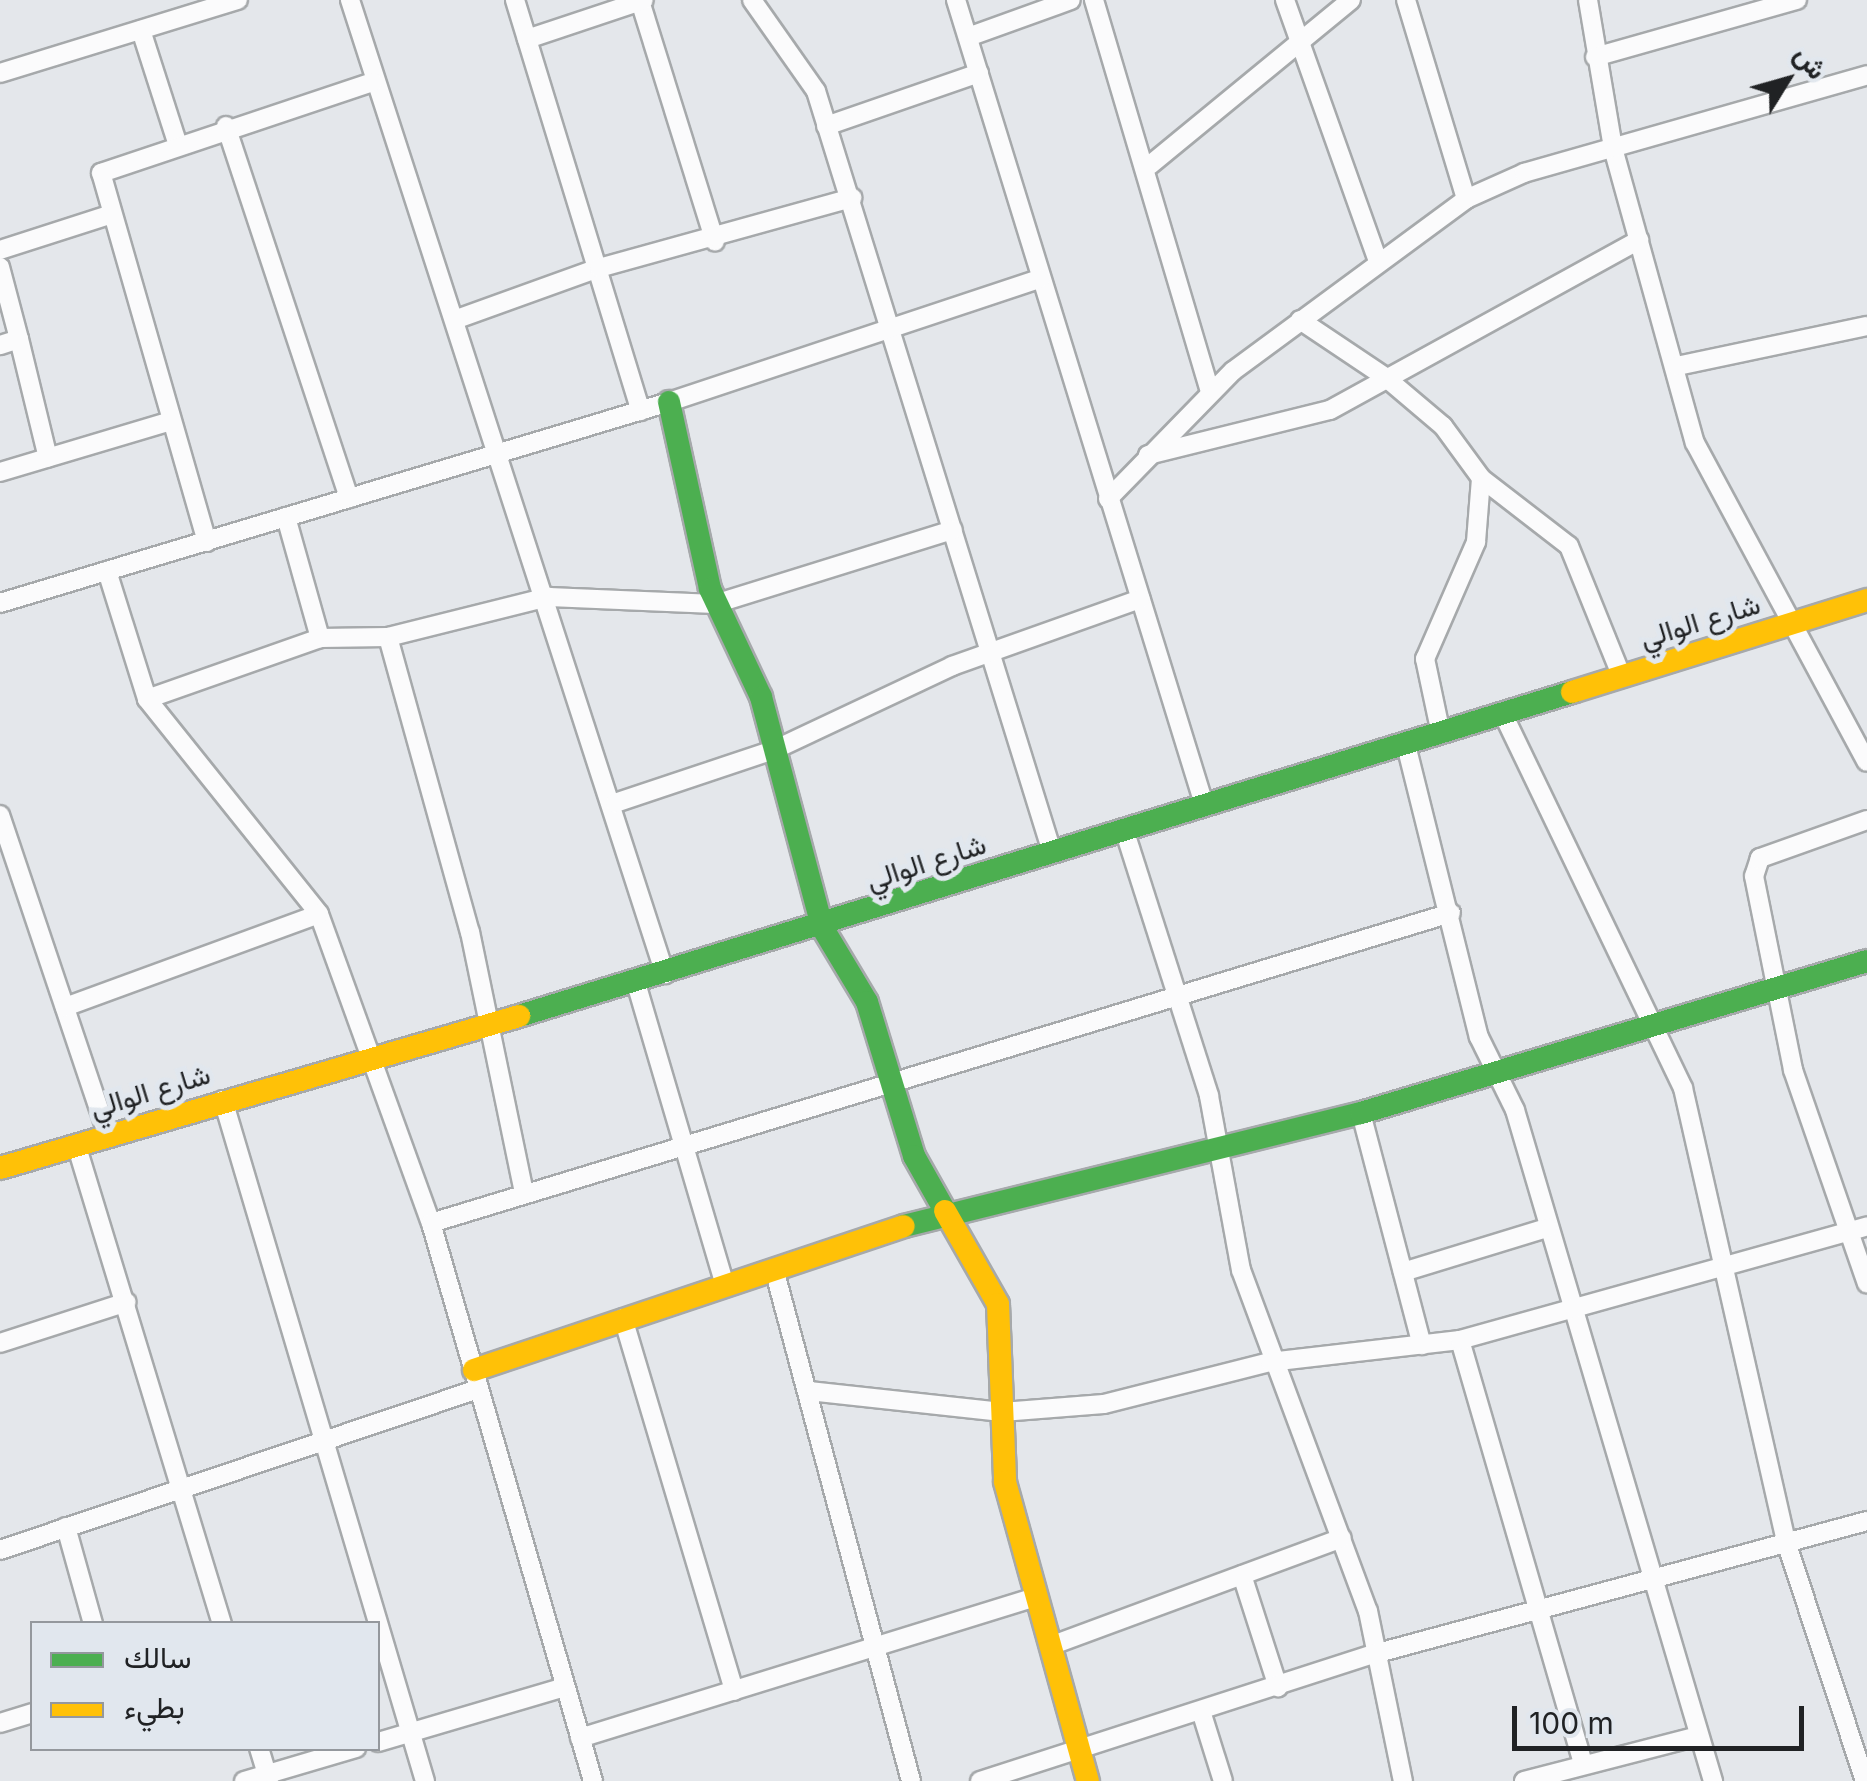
<!DOCTYPE html>
<html>
<head>
<meta charset="utf-8">
<style>
	body { margin:0 }
	#map { position:relative; width:1867px; height:1781px; overflow:hidden; background:#e4e7eb; font-family:Inter,Vazirmatn,sans-serif }
	div>[style] { position:absolute }
	[style*='--x'] { left:calc(var(--x)*1px); top:calc(var(--y)*1px); width:calc(var(--w)*1px); rotate:calc(var(--a)*1deg) }
	.roads { filter:drop-shadow(2px 0 #a6a9ab) drop-shadow(-2px 0 #a6a9ab) drop-shadow(0 2px #a6a9ab) drop-shadow(0 -2px #a6a9ab) }
	.street>* { height:18px; margin:-9px; padding:0 9px; transform-origin:9px; border-radius:9px; background:#fbfbfc }
	.fast>* { height:22px; margin:-11px; padding:0 11px; transform-origin:11px; border-radius:11px; background:#4caf50 }
	.slow>* { height:22px; margin:-11px; padding:0 11px; transform-origin:11px; border-radius:11px; background:#ffc107 }
	span { translate:-50% -50%; white-space:nowrap; text-align:center; line-height:1.15; -webkit-text-stroke:10px #e1e7ee; paint-order:stroke }
	.street-label { font-size:28px; color:#202224 }
	.legend { position:absolute; left:30px; top:1621px; width:350px; height:130px; box-sizing:border-box; background:#e1e7ee; border:2px solid #94989d; margin:0; padding:12px 18px; list-style:none; font-size:30px; color:#202224 }
	.legend li { display:flex; align-items:center; gap:20px; height:50px }
	.legend b { width:50px; border:2px solid #94989d }
	.north { position:absolute; left:1737px; top:30px; width:100px; height:100px; -webkit-text-stroke:8px #e1e7ee; paint-order:stroke; rotate:53deg; font-size:28px; font-weight:700; line-height:40px; text-align:center; color:#202224 }
	.north::after { content:''; display:block; margin:auto; width:35px; height:45px; background:#202224; clip-path:polygon(50% 0,100% 100%,50% 72%,0 100%) }
	.scale { position:absolute; left:1512px; top:1706px; width:292px; height:45px; box-sizing:border-box; border:5px solid #202224; border-top:0; padding-left:12px; font-size:30px; line-height:35px; white-space:nowrap; color:#202224; -webkit-text-stroke:8px #e1e7ee; paint-order:stroke }
</style>
</head>
<body>
<div id="map">
	<div class="roads">
		<div class="street">
			<i style="--x:350;--y:0;--w:1024;--a:72.08"></i>
			<i style="--x:515;--y:0;--w:430;--a:73"></i>
			<i style="--x:752;--y:0;--w:111;--a:54.9"></i>
			<i style="--x:816;--y:91;--w:797;--a:72.77"></i>
			<i style="--x:956;--y:0;--w:841;--a:72.86"></i>
			<i style="--x:1094;--y:0;--w:409;--a:73.5"></i>
			<i style="--x:1285;--y:0;--w:277;--a:70.4"></i>
			<i style="--x:1406;--y:0;--w:208;--a:73.2"></i>
			<i style="--x:1588;--y:0;--w:150;--a:80.4"></i>
			<i style="--x:1613;--y:148;--w:306;--a:74.5"></i>
			<i style="--x:1695;--y:443;--w:362;--a:61.7"></i>
			<i style="--x:640;--y:1;--w:252;--a:72.7"></i>
			<i style="--x:141;--y:30;--w:118;--a:72.2"></i>
			<i style="--x:968;--y:37;--w:109;--a:-19.8"></i>
			<i style="--x:527;--y:39;--w:123;--a:-18.4"></i>
			<i style="--x:1595;--y:57;--w:210;--a:-15.8"></i>
			<i style="--x:0;--y:73;--w:249;--a:-17.1"></i>
			<i style="--x:226;--y:126;--w:392;--a:71.7"></i>
			<i style="--x:826;--y:126;--w:162;--a:-19.1"></i>
			<i style="--x:1150;--y:165;--w:260;--a:-39.4"></i>
			<i style="--x:0;--y:250;--w:114;--a:-17.8"></i>
			<i style="--x:0;--y:267;--w:74;--a:75.2"></i>
			<i style="--x:19;--y:339;--w:20;--a:162"></i>
			<i style="--x:457;--y:319;--w:151;--a:-19.8"></i>
			<i style="--x:599;--y:268;--w:263;--a:-15.5"></i>
			<i style="--x:1300;--y:320;--w:102;--a:33.8"></i>
			<i style="--x:1385;--y:377;--w:76;--a:40.2"></i>
			<i style="--x:1443;--y:426;--w:64;--a:53.8"></i>
			<i style="--x:1481;--y:478;--w:111;--a:37.7"></i>
			<i style="--x:1569;--y:546;--w:141;--a:68"></i>
			<i style="--x:19;--y:339;--w:122;--a:76.3"></i>
			<i style="--x:1677;--y:366;--w:194;--a:-11.9"></i>
			<i style="--x:1148;--y:455;--w:187;--a:-13.9"></i>
			<i style="--x:1330;--y:410;--w:353;--a:-28.8"></i>
			<i style="--x:0;--y:472;--w:178;--a:-16.6"></i>
			<i style="--x:1108;--y:499;--w:179;--a:-45.7"></i>
			<i style="--x:1233;--y:371;--w:290;--a:-36.4"></i>
			<i style="--x:1466;--y:199;--w:64;--a:-24.1"></i>
			<i style="--x:1524;--y:173;--w:357;--a:-15.9"></i>
			<i style="--x:286;--y:517;--w:126;--a:74.3"></i>
			<i style="--x:207;--y:542;--w:384;--a:-106"></i>
			<i style="--x:101;--y:173;--w:287;--a:-18.5"></i>
			<i style="--x:107;--y:571;--w:134;--a:72.6"></i>
			<i style="--x:147;--y:699;--w:275;--a:51.3"></i>
			<i style="--x:319;--y:914;--w:329;--a:70.1"></i>
			<i style="--x:431;--y:1223;--w:581;--a:73.81"></i>
			<i style="--x:0;--y:603;--w:699;--a:-16.72"></i>
			<i style="--x:669;--y:402;--w:392;--a:-18.4"></i>
			<i style="--x:388;--y:637;--w:306;--a:74.5"></i>
			<i style="--x:470;--y:932;--w:267;--a:78.3"></i>
			<i style="--x:147;--y:699;--w:183;--a:-19.4"></i>
			<i style="--x:320;--y:638;--w:68;--a:-0.8"></i>
			<i style="--x:388;--y:637;--w:166;--a:-14"></i>
			<i style="--x:549;--y:597;--w:166;--a:2.4"></i>
			<i style="--x:715;--y:604;--w:249;--a:-17.3"></i>
			<i style="--x:1504;--y:716;--w:413;--a:64.3"></i>
			<i style="--x:1683;--y:1088;--w:469;--a:77.2"></i>
			<i style="--x:1787;--y:1545;--w:249;--a:71.7"></i>
			<i style="--x:1441;--y:734;--w:77;--a:-102"></i>
			<i style="--x:1425;--y:659;--w:128;--a:-66.4"></i>
			<i style="--x:1476;--y:542;--w:64;--a:-85.5"></i>
			<i style="--x:1406;--y:745;--w:301;--a:76"></i>
			<i style="--x:1479;--y:1037;--w:81;--a:63.7"></i>
			<i style="--x:1515;--y:1110;--w:700;--a:73.56"></i>
			<i style="--x:615;--y:803;--w:170;--a:-18.5"></i>
			<i style="--x:776;--y:749;--w:195;--a:-25.2"></i>
			<i style="--x:952;--y:666;--w:200;--a:-19.6"></i>
			<i style="--x:0;--y:815;--w:338;--a:71.4"></i>
			<i style="--x:1867;--y:820;--w:114;--a:160.4"></i>
			<i style="--x:1760;--y:858;--w:19;--a:108"></i>
			<i style="--x:1754;--y:876;--w:198;--a:78.6"></i>
			<i style="--x:1793;--y:1070;--w:226;--a:70.9"></i>
			<i style="--x:1124;--y:829;--w:280;--a:72.3"></i>
			<i style="--x:1209;--y:1096;--w:177;--a:79.6"></i>
			<i style="--x:1241;--y:1270;--w:364;--a:69.6"></i>
			<i style="--x:1368;--y:1611;--w:174;--a:78.4"></i>
			<i style="--x:636;--y:983;--w:315;--a:73.6"></i>
			<i style="--x:65;--y:1007;--w:270;--a:-20.1"></i>
			<i style="--x:223;--y:1100;--w:710;--a:73.48"></i>
			<i style="--x:1361;--y:1113;--w:240;--a:75.3"></i>
			<i style="--x:76;--y:1144;--w:502;--a:73.08"></i>
			<i style="--x:431;--y:1223;--w:1066;--a:-16.91"></i>
			<i style="--x:774;--y:1269;--w:530;--a:75.02"></i>
			<i style="--x:1403;--y:1272;--w:151;--a:-17"></i>
			<i style="--x:623;--y:1318;--w:389;--a:73.4"></i>
			<i style="--x:1460;--y:1340;--w:441;--a:73.8"></i>
			<i style="--x:0;--y:1343;--w:133;--a:-17.9"></i>
			<i style="--x:809;--y:1391;--w:194;--a:6.2"></i>
			<i style="--x:1002;--y:1412;--w:102;--a:-4.5"></i>
			<i style="--x:1104;--y:1404;--w:171;--a:-14.2"></i>
			<i style="--x:1270;--y:1362;--w:191;--a:-6.6"></i>
			<i style="--x:1460;--y:1340;--w:423;--a:-15.6"></i>
			<i style="--x:66;--y:1527;--w:101;--a:74.4"></i>
			<i style="--x:0;--y:1550;--w:504;--a:-18.61"></i>
			<i style="--x:1242;--y:1575;--w:118;--a:72.2"></i>
			<i style="--x:1050;--y:1646;--w:311;--a:-20.3"></i>
			<i style="--x:1201;--y:1711;--w:73;--a:72.6"></i>
			<i style="--x:0;--y:1723;--w:34;--a:-17"></i>
			<i style="--x:580;--y:1738;--w:476;--a:-17.2"></i>
			<i style="--x:378;--y:1742;--w:195;--a:-16.4"></i>
			<i style="--x:259;--y:1748;--w:34;--a:73"></i>
			<i style="--x:244;--y:1781;--w:117;--a:-16.4"></i>
			<i style="--x:980;--y:1781;--w:414;--a:-17.9"></i>
			<i style="--x:1374;--y:1654;--w:511;--a:-15.1"></i>
			<i style="--x:1524;--y:1781;--w:180;--a:-14.5"></i>
		</div>
		<div class="fast">
			<i style="--x:669;--y:402;--w:191;--a:77.6"></i>
			<i style="--x:710;--y:589;--w:119;--a:64.7"></i>
			<i style="--x:761;--y:697;--w:238;--a:75.1"></i>
			<i style="--x:822;--y:927;--w:87;--a:59"></i>
			<i style="--x:867;--y:1002;--w:161;--a:73"></i>
			<i style="--x:914;--y:1156;--w:63;--a:60.6"></i>
			<i style="--x:519;--y:1016;--w:1102;--a:-17.1"></i>
			<i style="--x:904;--y:1226;--w:471;--a:-13.9"></i>
			<i style="--x:1361;--y:1113;--w:528;--a:-16.72"></i>
		</div>
		<div class="slow">
			<i style="--x:1572;--y:692;--w:309;--a:-17.3"></i>
			<i style="--x:0;--y:1168;--w:541;--a:-16.32"></i>
			<i style="--x:945;--y:1211;--w:107;--a:60.3"></i>
			<i style="--x:998;--y:1304;--w:178;--a:87.7"></i>
			<i style="--x:1005;--y:1482;--w:310;--a:74.5"></i>
			<i style="--x:474;--y:1370;--w:453;--a:-18.5"></i>
		</div>
	</div>
	<div class="street-label">
		<span style="left:1700px;top:621px;rotate:-17deg">شارع الوالي</span>
		<span style="left:926px;top:862px;rotate:-18deg">شارع الوالي</span>
		<span style="left:150px;top:1091px;rotate:-17deg">شارع الوالي</span>
	</div>
	<ul class="legend">
	<li><b style="height:12px;background:#4caf50"></b>سالك</li>
	<li><b style="height:12px;background:#ffc107"></b>بطيء</li>
	</ul>
	<div class="north">ش</div>
	<div class="scale">100 m</div>
</div>
</body>
</html>
